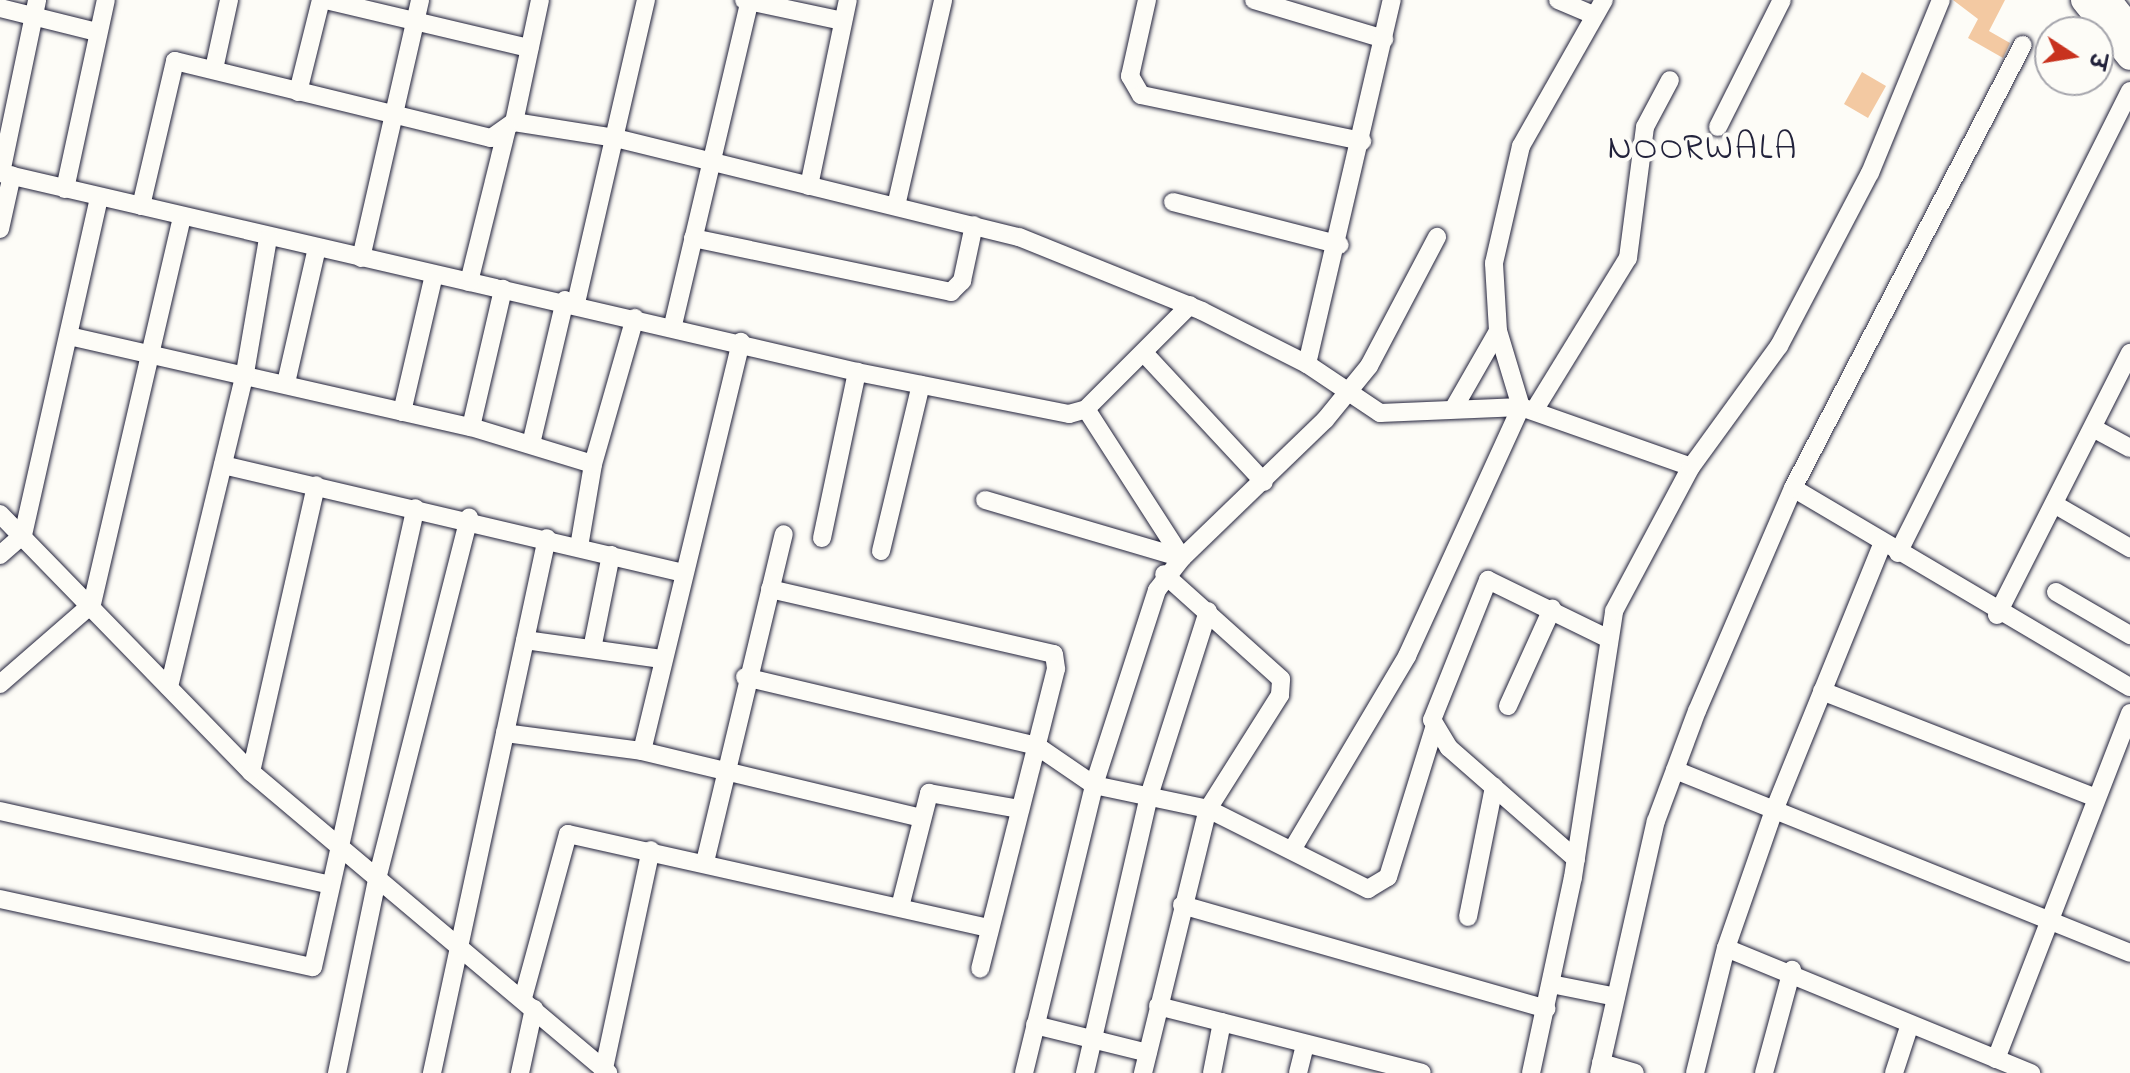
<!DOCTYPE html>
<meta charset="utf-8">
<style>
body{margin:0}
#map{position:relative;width:2130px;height:1073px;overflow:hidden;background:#fdfcf7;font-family:"Indie Flower","Playpen Sans Deva",sans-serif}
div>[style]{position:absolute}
.building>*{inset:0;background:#f3c9a2}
.roads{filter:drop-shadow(0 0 2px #22223b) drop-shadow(0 0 2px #22223b)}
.street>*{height:18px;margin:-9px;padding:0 9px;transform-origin:9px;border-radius:9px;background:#fdfcf7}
.secondary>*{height:26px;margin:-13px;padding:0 13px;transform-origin:13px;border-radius:13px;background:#fdfcf7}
span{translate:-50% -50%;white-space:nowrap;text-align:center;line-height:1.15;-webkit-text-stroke:8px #fdfcf7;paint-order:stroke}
.quarter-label{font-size:36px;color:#22223b;letter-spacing:2px}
.north{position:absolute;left:2034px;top:16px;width:80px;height:80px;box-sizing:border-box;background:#fdfcf7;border:2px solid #a5a5ac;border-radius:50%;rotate:102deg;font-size:22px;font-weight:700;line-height:32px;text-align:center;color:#22223b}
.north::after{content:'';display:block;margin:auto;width:28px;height:36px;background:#c8321e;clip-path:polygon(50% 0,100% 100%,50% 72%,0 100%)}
</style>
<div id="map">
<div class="building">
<i style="clip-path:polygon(1953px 0,2005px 0,1989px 31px,2010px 43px,2003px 58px,1968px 38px,1978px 19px)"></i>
<i style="clip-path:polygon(1862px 72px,1886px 86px,1868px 118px,1844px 104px)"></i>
</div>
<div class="roads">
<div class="street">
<i style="left:326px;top:0;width:209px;rotate:13.3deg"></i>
<i style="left:540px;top:0;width:125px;rotate:102deg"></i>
<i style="left:514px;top:122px;width:102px;rotate:9deg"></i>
<i style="left:615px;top:138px;width:416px;rotate:13.8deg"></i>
<i style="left:1019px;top:237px;width:197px;rotate:22deg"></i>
<i style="left:1202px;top:311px;width:118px;rotate:26.8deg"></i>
<i style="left:1307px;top:364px;width:88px;rotate:33.9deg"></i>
<i style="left:1380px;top:413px;width:141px;rotate:-2.4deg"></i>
<i style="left:1521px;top:407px;width:180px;rotate:19.4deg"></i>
<i style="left:744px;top:0;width:101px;rotate:12deg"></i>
<i style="left:1147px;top:0;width:78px;rotate:102.6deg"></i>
<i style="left:1130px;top:76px;width:22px;rotate:60deg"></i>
<i style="left:1141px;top:95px;width:226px;rotate:11.8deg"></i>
<i style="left:1254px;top:0;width:136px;rotate:16.7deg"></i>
<i style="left:1558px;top:0;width:39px;rotate:23deg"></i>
<i style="left:0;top:8px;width:100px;rotate:13.9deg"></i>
<i style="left:214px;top:69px;width:71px;rotate:-77.7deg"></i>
<i style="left:298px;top:92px;width:95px;rotate:-76deg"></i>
<i style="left:1718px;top:127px;width:142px;rotate:-63.3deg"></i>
<i style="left:0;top:173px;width:880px;rotate:13.07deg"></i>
<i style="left:857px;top:372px;width:216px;rotate:11.2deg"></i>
<i style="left:1069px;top:414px;width:18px;rotate:-16deg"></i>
<i style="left:1086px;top:409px;width:147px;rotate:-45deg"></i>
<i style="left:1px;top:173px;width:177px;rotate:-78.2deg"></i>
<i style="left:809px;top:186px;width:190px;rotate:-78.2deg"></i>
<i style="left:65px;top:189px;width:193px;rotate:-77.8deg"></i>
<i style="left:1173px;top:202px;width:172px;rotate:14.4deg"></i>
<i style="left:141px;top:206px;width:149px;rotate:-76.8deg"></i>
<i style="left:175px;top:61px;width:325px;rotate:13.7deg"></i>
<i style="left:491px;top:138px;width:28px;rotate:-35deg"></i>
<i style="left:896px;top:206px;width:211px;rotate:-77.1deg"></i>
<i style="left:0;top:229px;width:55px;rotate:-77.5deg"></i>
<i style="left:693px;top:238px;width:264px;rotate:11.8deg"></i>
<i style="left:951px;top:292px;width:16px;rotate:-45deg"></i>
<i style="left:962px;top:281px;width:57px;rotate:-77.9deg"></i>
<i style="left:361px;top:258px;width:265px;rotate:-77.1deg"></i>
<i style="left:469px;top:282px;width:158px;rotate:-76.1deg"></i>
<i style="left:576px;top:303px;width:311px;rotate:-77deg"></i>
<i style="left:673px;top:325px;width:334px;rotate:-76.7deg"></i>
<i style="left:69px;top:336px;width:412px;rotate:12.8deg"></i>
<i style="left:471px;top:427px;width:127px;rotate:16.9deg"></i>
<i style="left:1144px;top:353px;width:176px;rotate:47.1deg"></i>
<i style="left:1307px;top:364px;width:374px;rotate:-76.9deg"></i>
<i style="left:286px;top:383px;width:139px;rotate:-77.1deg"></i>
<i style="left:1455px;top:406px;width:86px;rotate:-60.2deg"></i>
<i style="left:1498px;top:331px;width:68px;rotate:-93.4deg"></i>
<i style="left:1494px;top:263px;width:120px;rotate:-77deg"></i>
<i style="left:1521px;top:146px;width:168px;rotate:-60.4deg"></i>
<i style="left:1535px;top:409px;width:177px;rotate:-58.4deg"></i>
<i style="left:1628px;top:258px;width:132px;rotate:-82.6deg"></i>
<i style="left:1645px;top:127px;width:53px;rotate:-62deg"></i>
<i style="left:402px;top:412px;width:141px;rotate:-76.9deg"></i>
<i style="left:471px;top:427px;width:142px;rotate:-76.9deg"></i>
<i style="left:2093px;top:428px;width:42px;rotate:28.4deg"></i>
<i style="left:531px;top:444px;width:148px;rotate:-76.7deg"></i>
<i style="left:223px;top:465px;width:473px;rotate:13.2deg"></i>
<i style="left:1793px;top:488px;width:391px;rotate:30.6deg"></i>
<i style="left:985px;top:500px;width:205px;rotate:16.4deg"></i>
<i style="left:1182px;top:558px;width:199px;rotate:-44deg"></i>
<i style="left:1325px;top:420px;width:70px;rotate:-50.8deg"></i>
<i style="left:1369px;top:366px;width:146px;rotate:-62.2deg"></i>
<i style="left:2054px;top:504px;width:88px;rotate:30.1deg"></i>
<i style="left:0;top:514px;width:360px;rotate:45.8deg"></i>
<i style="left:251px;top:772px;width:467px;rotate:40.1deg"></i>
<i style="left:822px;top:538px;width:170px;rotate:-78.1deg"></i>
<i style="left:579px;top:547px;width:84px;rotate:-80.4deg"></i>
<i style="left:593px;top:464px;width:152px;rotate:-74deg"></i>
<i style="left:881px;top:551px;width:171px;rotate:-76.5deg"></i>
<i style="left:1898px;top:553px;width:517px;rotate:-63.34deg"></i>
<i style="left:0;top:555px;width:30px;rotate:-41deg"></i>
<i style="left:23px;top:535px;width:346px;rotate:-77.3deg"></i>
<i style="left:770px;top:589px;width:291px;rotate:12.9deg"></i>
<i style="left:1054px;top:654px;width:15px;rotate:82deg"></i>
<i style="left:1056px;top:669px;width:309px;rotate:104.2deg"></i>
<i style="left:2056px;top:592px;width:86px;rotate:30.2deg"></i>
<i style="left:1997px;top:615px;width:294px;rotate:-63.1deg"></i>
<i style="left:525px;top:640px;width:138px;rotate:7.9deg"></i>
<i style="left:592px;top:649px;width:96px;rotate:-78.6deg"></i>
<i style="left:745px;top:677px;width:300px;rotate:13.3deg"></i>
<i style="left:1037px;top:746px;width:69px;rotate:34.4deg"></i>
<i style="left:1094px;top:785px;width:116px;rotate:11.9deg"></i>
<i style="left:1208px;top:809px;width:179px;rotate:26.6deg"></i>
<i style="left:1368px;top:889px;width:23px;rotate:-31deg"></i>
<i style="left:1388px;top:877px;width:156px;rotate:-72.8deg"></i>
<i style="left:0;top:684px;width:122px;rotate:-41deg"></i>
<i style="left:92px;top:604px;width:397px;rotate:-76.9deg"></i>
<i style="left:169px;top:687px;width:323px;rotate:-76.4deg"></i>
<i style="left:245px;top:373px;width:137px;rotate:-80.3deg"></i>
<i style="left:1822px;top:691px;width:292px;rotate:21.3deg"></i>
<i style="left:1508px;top:706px;width:107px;rotate:-65.6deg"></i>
<i style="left:505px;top:733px;width:138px;rotate:7.5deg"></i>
<i style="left:642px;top:751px;width:287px;rotate:13.5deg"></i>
<i style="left:642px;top:751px;width:421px;rotate:-76.4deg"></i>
<i style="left:1675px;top:770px;width:490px;rotate:21.9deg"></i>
<i style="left:251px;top:772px;width:294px;rotate:-77.2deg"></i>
<i style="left:0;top:811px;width:338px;rotate:12.6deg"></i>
<i style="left:1292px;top:850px;width:226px;rotate:-59.3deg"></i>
<i style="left:1407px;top:656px;width:274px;rotate:-65.4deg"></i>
<i style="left:1521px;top:407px;width:79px;rotate:-106.8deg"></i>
<i style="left:1576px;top:859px;width:169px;rotate:-138.8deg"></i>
<i style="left:1449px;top:748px;width:33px;rotate:-121deg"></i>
<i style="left:1432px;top:720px;width:151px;rotate:-68.2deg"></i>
<i style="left:1488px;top:580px;width:132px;rotate:26deg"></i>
<i style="left:705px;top:862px;width:337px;rotate:-76.5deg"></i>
<i style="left:0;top:899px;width:320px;rotate:12.3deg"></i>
<i style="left:313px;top:967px;width:470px;rotate:-77.4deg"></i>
<i style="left:1182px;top:905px;width:379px;rotate:15.9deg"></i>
<i style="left:900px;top:907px;width:118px;rotate:-75.7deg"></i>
<i style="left:929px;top:793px;width:91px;rotate:10.1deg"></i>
<i style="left:1468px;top:917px;width:133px;rotate:-78.7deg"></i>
<i style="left:1726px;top:948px;width:330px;rotate:22.3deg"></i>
<i style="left:1551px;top:984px;width:66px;rotate:11.3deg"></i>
<i style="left:523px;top:998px;width:170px;rotate:-74.7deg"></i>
<i style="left:568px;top:834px;width:432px;rotate:12.6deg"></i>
<i style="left:1158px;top:1006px;width:272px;rotate:14.2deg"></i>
<i style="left:1035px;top:1025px;width:116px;rotate:13.9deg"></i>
<i style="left:1996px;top:1059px;width:371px;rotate:-68.8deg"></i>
<i style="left:1601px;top:1063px;width:35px;rotate:16deg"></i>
<i style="left:337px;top:1073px;width:198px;rotate:-78.3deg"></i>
<i style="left:377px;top:879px;width:373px;rotate:-75.7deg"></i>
<i style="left:432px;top:1073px;width:547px;rotate:-77.87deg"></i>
<i style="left:520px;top:1073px;width:66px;rotate:-77.8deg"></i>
<i style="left:603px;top:1073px;width:228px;rotate:-77.9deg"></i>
<i style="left:1024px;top:1073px;width:296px;rotate:-76.3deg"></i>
<i style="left:1094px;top:785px;width:205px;rotate:-72.1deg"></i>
<i style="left:1157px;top:590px;width:41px;rotate:-52deg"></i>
<i style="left:1182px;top:558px;width:177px;rotate:-122.8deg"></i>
<i style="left:1085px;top:1073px;width:284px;rotate:-77deg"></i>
<i style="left:1149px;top:796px;width:194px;rotate:-72.3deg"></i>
<i style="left:1143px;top:1073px;width:272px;rotate:-76.2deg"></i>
<i style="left:1208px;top:809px;width:135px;rotate:-57.7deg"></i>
<i style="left:1280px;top:695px;width:16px;rotate:-86deg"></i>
<i style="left:1281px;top:679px;width:157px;rotate:-138.1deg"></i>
<i style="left:1212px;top:1073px;width:52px;rotate:-78.9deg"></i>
<i style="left:1298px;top:1073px;width:30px;rotate:-76deg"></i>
<i style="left:1531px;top:1073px;width:200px;rotate:-77.9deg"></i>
<i style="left:1573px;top:877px;width:269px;rotate:-81.2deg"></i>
<i style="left:1614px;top:611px;width:163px;rotate:-61.9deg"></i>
<i style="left:1691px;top:467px;width:150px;rotate:-54deg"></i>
<i style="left:1779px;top:346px;width:195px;rotate:-62.3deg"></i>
<i style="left:1870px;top:173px;width:187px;rotate:-67.7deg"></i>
<i style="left:1599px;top:1073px;width:258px;rotate:-77.3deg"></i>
<i style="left:1656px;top:821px;width:117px;rotate:-69.6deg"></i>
<i style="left:1697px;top:711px;width:243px;rotate:-66.7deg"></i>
<i style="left:1793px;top:488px;width:499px;rotate:-62.6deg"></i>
<i style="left:1695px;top:1073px;width:129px;rotate:-76.1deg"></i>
<i style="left:1726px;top:948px;width:143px;rotate:-70.8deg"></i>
<i style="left:1773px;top:813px;width:290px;rotate:-67.9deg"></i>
<i style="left:1764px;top:1073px;width:107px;rotate:-74.8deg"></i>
<i style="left:1894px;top:1073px;width:48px;rotate:-71.9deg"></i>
</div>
<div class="secondary">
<i style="left:2084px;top:0;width:73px;rotate:51.1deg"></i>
<i style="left:2108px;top:0;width:36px;rotate:52deg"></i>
</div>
</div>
<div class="quarter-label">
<span style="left:1703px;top:150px">NOORWALA</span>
</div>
<div class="north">उ</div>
</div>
